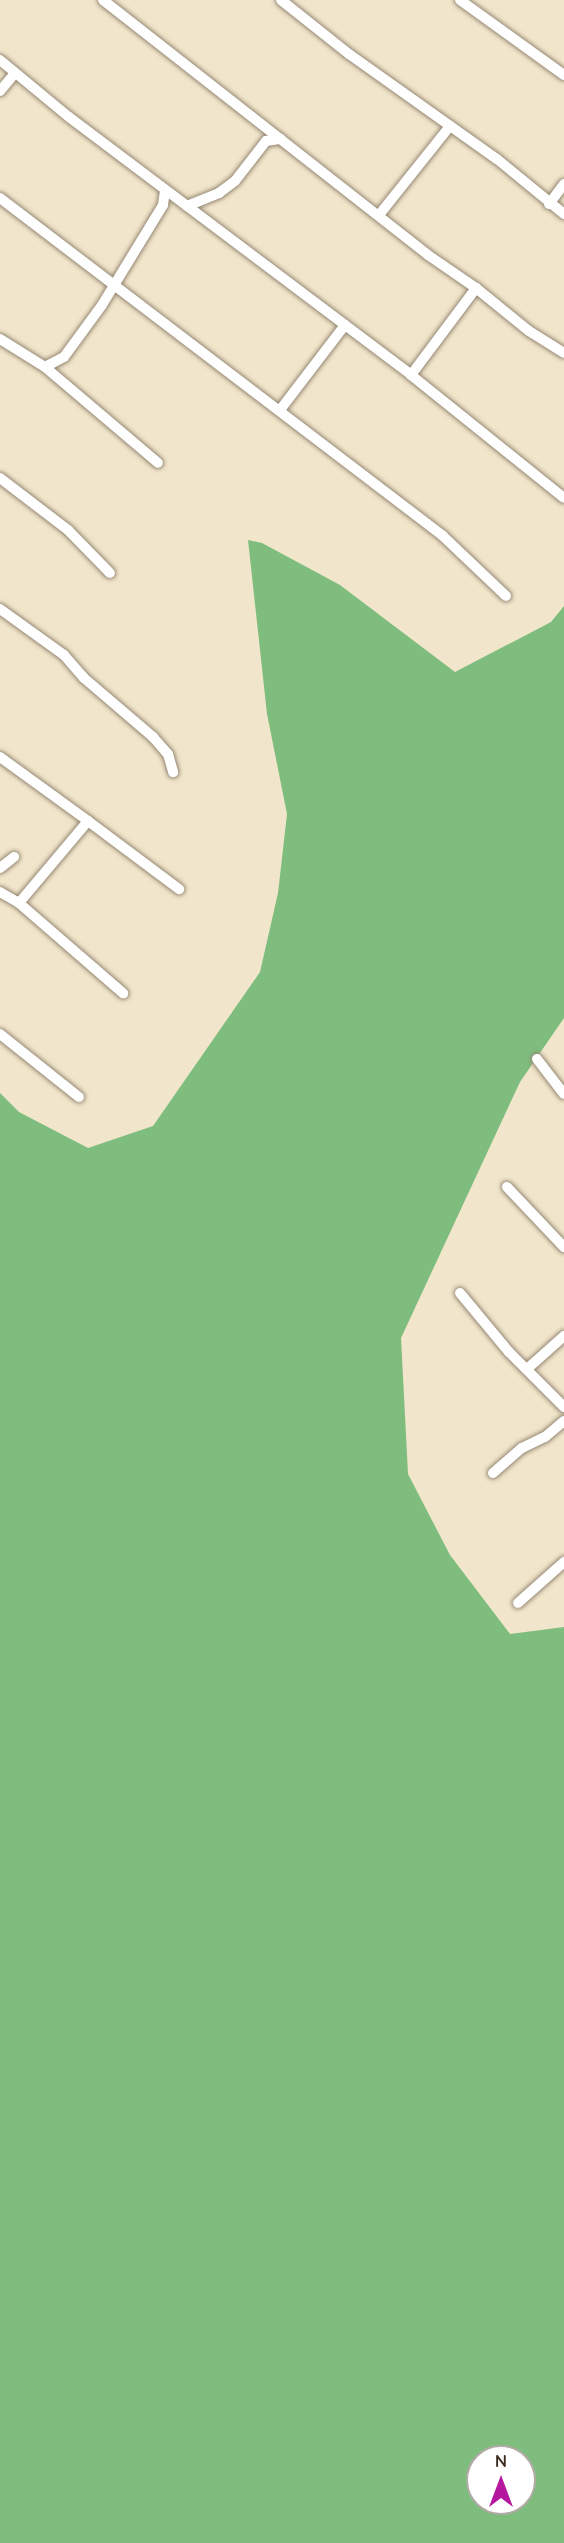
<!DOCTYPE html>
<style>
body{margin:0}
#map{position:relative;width:564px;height:2543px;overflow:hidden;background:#f1e6cb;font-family:"Comic Neue",sans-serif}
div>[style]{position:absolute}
.forest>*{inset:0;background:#7ebd7e}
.roads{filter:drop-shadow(0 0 2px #968874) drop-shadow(0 0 2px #968874)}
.minor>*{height:10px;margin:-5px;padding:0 5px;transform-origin:5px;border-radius:5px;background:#fff}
span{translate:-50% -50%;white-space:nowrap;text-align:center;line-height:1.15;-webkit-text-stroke:5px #fff;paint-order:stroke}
.north{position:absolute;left:466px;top:2445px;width:70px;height:70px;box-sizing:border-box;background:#fff;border:2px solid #b1aaa5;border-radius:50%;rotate:0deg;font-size:19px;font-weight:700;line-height:28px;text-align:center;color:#3b2a1e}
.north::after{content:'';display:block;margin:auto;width:24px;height:32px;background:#b5179e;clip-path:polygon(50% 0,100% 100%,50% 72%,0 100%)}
</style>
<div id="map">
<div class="forest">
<i style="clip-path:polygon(evenodd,248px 540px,262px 543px,340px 585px,455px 672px,551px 622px,564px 606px,564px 1018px,520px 1082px,401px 1338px,408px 1474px,450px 1555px,510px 1634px,564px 1627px,564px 2543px,0 2543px,0 1093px,19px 1112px,88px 1148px,153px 1126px,260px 972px,278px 893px,287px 814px,267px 714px,248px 540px,480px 2459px,522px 2459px,522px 2501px,480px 2501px,480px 2459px)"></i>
</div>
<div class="roads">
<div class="minor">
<i style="left:103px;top:0;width:413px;rotate:38.1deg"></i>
<i style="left:428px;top:255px;width:58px;rotate:34.5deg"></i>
<i style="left:476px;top:288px;width:68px;rotate:39.1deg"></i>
<i style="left:529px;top:331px;width:41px;rotate:32.2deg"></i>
<i style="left:281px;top:0;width:87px;rotate:38.5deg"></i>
<i style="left:349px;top:54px;width:181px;rotate:35.4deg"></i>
<i style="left:497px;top:159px;width:87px;rotate:39.4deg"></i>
<i style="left:460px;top:0;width:128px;rotate:35.8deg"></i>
<i style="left:0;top:60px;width:89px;rotate:39.6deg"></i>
<i style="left:69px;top:117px;width:428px;rotate:37deg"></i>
<i style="left:411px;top:375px;width:196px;rotate:38.8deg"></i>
<i style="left:0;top:91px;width:23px;rotate:-50deg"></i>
<i style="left:0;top:198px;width:557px;rotate:37.34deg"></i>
<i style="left:443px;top:536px;width:87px;rotate:43.6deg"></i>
<i style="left:549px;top:204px;width:25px;rotate:-53deg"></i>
<i style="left:187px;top:206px;width:35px;rotate:-22deg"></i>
<i style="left:219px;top:193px;width:20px;rotate:-37deg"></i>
<i style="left:235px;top:181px;width:51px;rotate:-52.2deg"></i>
<i style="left:266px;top:141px;width:15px;rotate:-8deg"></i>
<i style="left:379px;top:215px;width:114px;rotate:-51.4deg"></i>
<i style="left:0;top:339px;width:53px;rotate:31.9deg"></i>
<i style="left:45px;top:367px;width:148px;rotate:40.3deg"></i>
<i style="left:45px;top:367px;width:21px;rotate:-28deg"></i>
<i style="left:64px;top:357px;width:64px;rotate:-53.8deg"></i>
<i style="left:102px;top:305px;width:117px;rotate:-58.6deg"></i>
<i style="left:163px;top:205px;width:15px;rotate:-82deg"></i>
<i style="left:411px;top:375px;width:109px;rotate:-53.2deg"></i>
<i style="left:280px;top:410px;width:107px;rotate:-52.6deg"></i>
<i style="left:0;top:478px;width:86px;rotate:37.4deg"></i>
<i style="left:68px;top:530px;width:60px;rotate:45.7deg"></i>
<i style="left:0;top:609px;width:79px;rotate:35.7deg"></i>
<i style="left:64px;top:655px;width:30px;rotate:49deg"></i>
<i style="left:84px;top:678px;width:91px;rotate:40.5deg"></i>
<i style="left:153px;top:737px;width:23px;rotate:49deg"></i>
<i style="left:168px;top:754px;width:19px;rotate:74deg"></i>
<i style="left:0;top:757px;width:109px;rotate:36deg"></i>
<i style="left:88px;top:821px;width:107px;rotate:130.1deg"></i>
<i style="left:88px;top:821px;width:114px;rotate:36.8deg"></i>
<i style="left:0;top:868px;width:18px;rotate:-38deg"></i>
<i style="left:0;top:892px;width:22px;rotate:30deg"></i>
<i style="left:19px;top:903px;width:138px;rotate:40.9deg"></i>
<i style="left:0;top:1034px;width:101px;rotate:38.6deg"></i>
<i style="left:537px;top:1059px;width:44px;rotate:52.4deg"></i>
<i style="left:507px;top:1187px;width:83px;rotate:46.5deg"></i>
<i style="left:460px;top:1293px;width:77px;rotate:50.3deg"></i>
<i style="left:509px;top:1352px;width:78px;rotate:45deg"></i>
<i style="left:527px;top:1369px;width:50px;rotate:-41.7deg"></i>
<i style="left:493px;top:1473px;width:38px;rotate:-41deg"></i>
<i style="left:522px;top:1448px;width:25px;rotate:-26deg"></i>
<i style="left:545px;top:1437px;width:25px;rotate:-40deg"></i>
<i style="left:518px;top:1603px;width:62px;rotate:-41.7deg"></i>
</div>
</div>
<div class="north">N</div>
</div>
